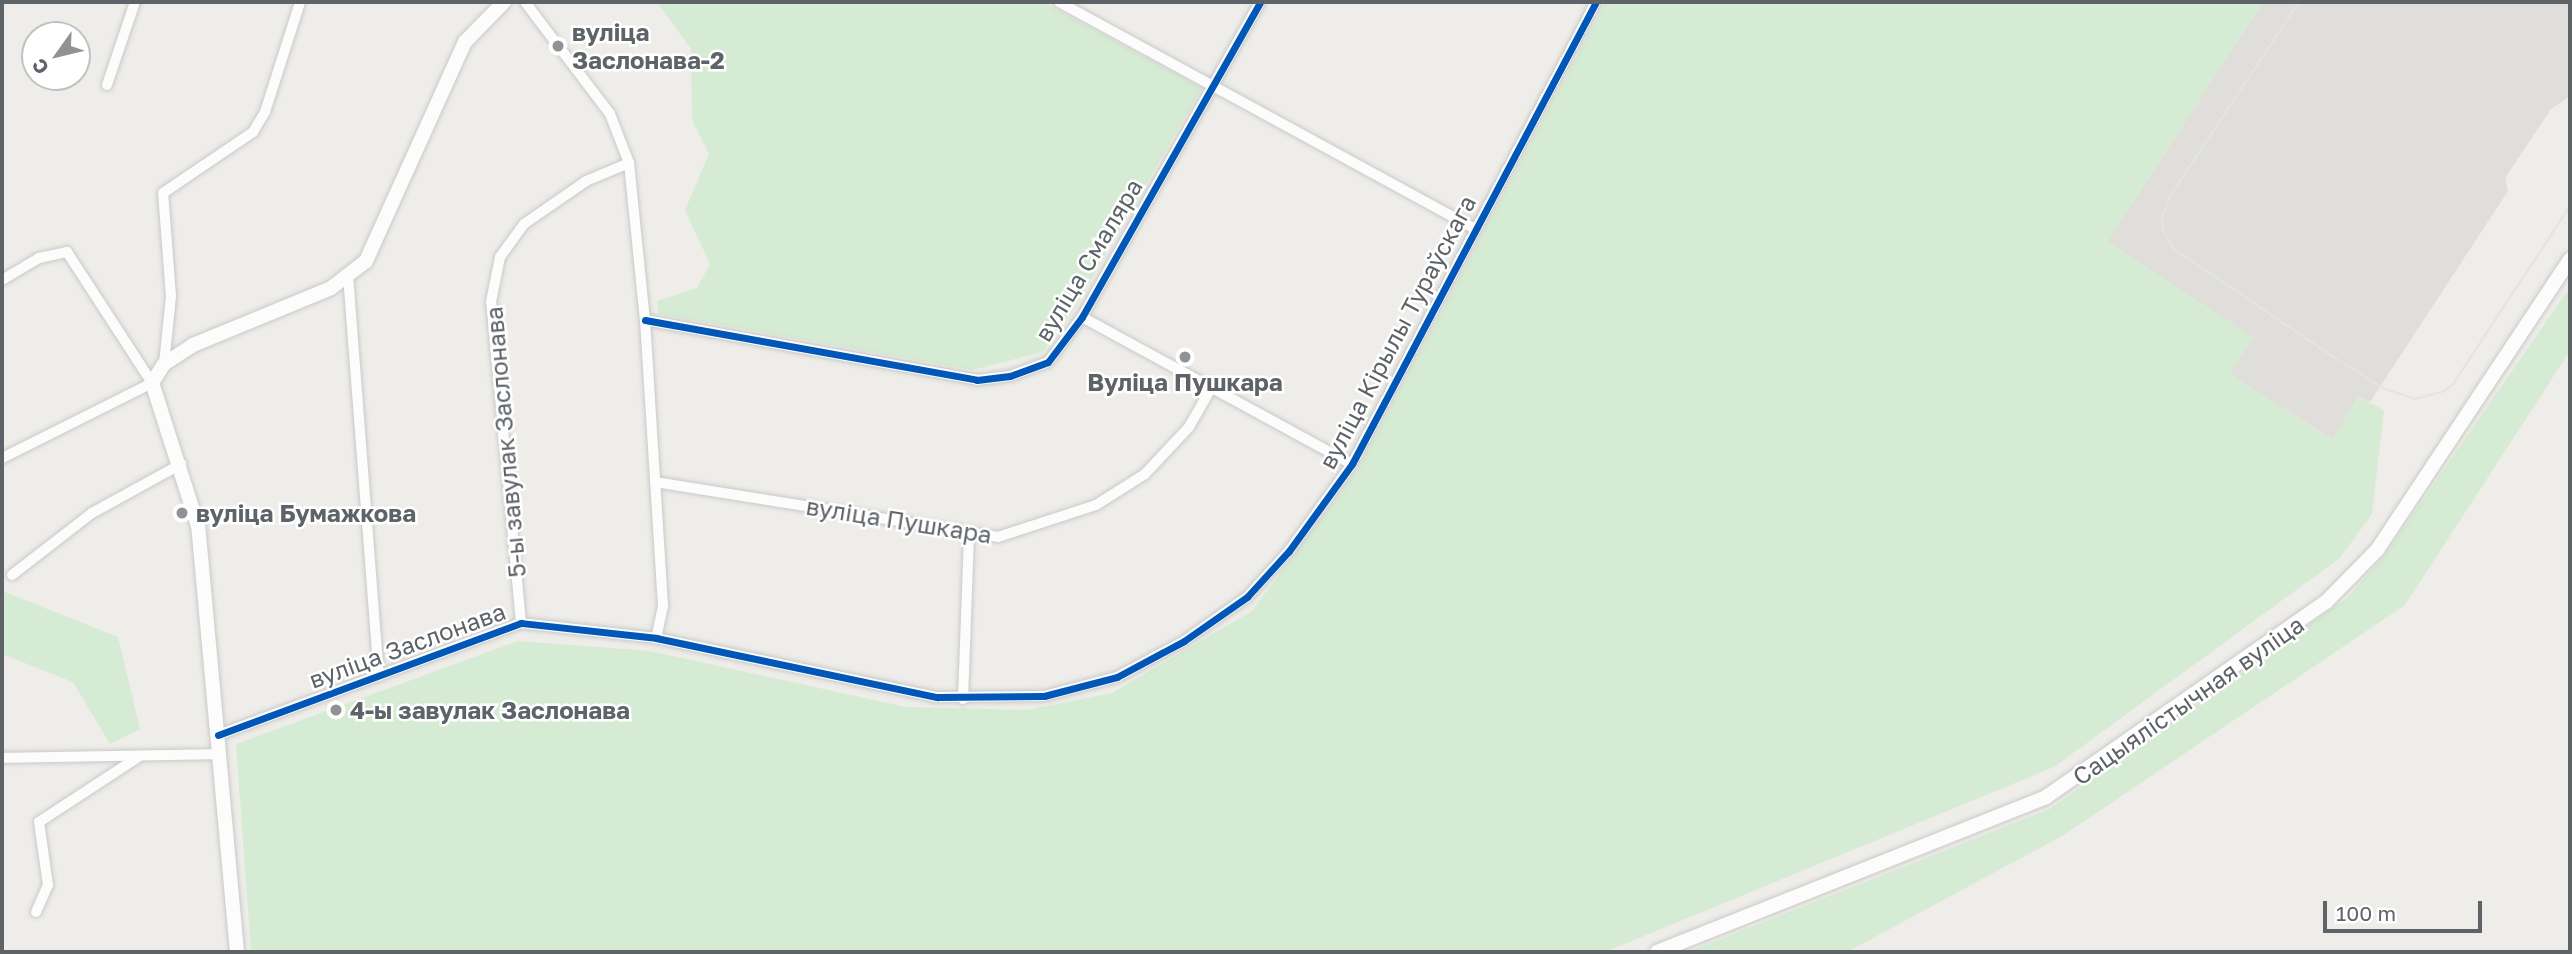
<!DOCTYPE html>
<meta charset="utf-8">
<style>
body{margin:0}
#map{position:relative;width:2572px;height:954px;overflow:hidden;background:#eeede9;font-family:"Golos Text",sans-serif}
div>[style]{position:absolute}
.industrial>*{inset:0;background:#dfdeda}
.green>*{inset:0;background:#d6ebd3}
.roads{filter:drop-shadow(0 0 2px #c9cac9) drop-shadow(0 0 2px #c9cac9)}
.street>*{height:10px;margin:-5px;padding:0 5px;transform-origin:5px;border-radius:5px;background:#fcfcfc}
.secondary>*{height:14px;margin:-7px;padding:0 7px;transform-origin:7px;border-radius:7px;background:#fcfcfc}
.tram>*{height:2px;margin:-1px;padding:0 1px;transform-origin:1px;border-radius:1px;background:#e3e4e3}
.cycleway>*{height:7px;margin:-3.5px;padding:0 3.5px;transform-origin:3.5px;border-radius:3.5px;background:#0057b8}
.dots>*{width:19px;height:19px;translate:-50% -50%;box-sizing:border-box;border:4px solid #fff;border-radius:50%}
span{translate:-50% -50%;white-space:nowrap;text-align:center;line-height:1.15;-webkit-text-stroke:5px #fff;paint-order:stroke}
.poi-label{font-size:24px;color:#5e6368;font-weight:700}
.left{translate:0 -50%;text-align:left}
.street-label{font-size:24px;color:#5e6368}
.frame{position:absolute;inset:0;border:4px solid #5e6368;pointer-events:none}
.north{position:absolute;left:21px;top:21px;width:70px;height:70px;box-sizing:border-box;background:#fff;border:2px solid #bfc1c3;border-radius:50%;rotate:236deg;font-size:19px;font-weight:700;line-height:28px;text-align:center;color:#5e6368}
.north::after{content:'';display:block;margin:auto;width:24px;height:32px;background:#909395;clip-path:polygon(50% 0,100% 100%,50% 72%,0 100%)}
.scale{position:absolute;left:2323px;top:901px;width:159px;height:32px;box-sizing:border-box;border:4px solid #5e6368;border-top:0;padding-left:9px;font-size:21px;line-height:24px;white-space:nowrap;color:#5e6368;-webkit-text-stroke:5px #fff;paint-order:stroke}
</style>
<div id="map">
<div class="industrial">
<i style="clip-path:polygon(2263px 2px,2570px 2px,2570px 96px,2551px 109px,2505px 178px,2508px 191px,2370px 402px,2358px 397px,2333px 440px,2230px 374px,2253px 337px,2107px 242px)"></i>
</div>
<div class="green">
<i style="clip-path:polygon(657px 2px,1043px 2px,1202px 88px,1073px 310px,1042px 352px,972px 370px,659px 314px,657px 301px,697px 288px,710px 264px,685px 210px,709px 154px,692px 120px,691px 49px)"></i>
<i style="clip-path:polygon(1605px 2px,2263px 2px,2107px 242px,2253px 337px,2231px 374px,2332px 440px,2358px 397px,2384px 410px,2372px 514px,2340px 558px,2054px 767px,1605px 952px,251px 952px,236px 744px,518px 641px,650px 651px,906px 707px,1027px 710px,1112px 693px,1252px 611px,1358px 469px)"></i>
<i style="clip-path:polygon(2570px 287px,2570px 351px,2405px 605px,2062px 836px,1847px 952px,1688px 952px,2050px 809px,2347px 598px,2385px 555px)"></i>
<i style="clip-path:polygon(2px 591px,118px 637px,140px 729px,110px 744px,73px 682px,2px 654px)"></i>
</div>
<div class="roads">
<div class="street">
<i style="left:525px;top:2px;width:141px;rotate:52.8deg"></i>
<i style="left:610px;top:114px;width:53px;rotate:68.8deg"></i>
<i style="left:629px;top:163px;width:158px;rotate:84.2deg"></i>
<i style="left:645px;top:320px;width:287px;rotate:86.4deg"></i>
<i style="left:663px;top:606px;width:33px;rotate:102deg"></i>
<i style="left:1059px;top:2px;width:473px;rotate:28.6deg"></i>
<i style="left:107px;top:85px;width:88px;rotate:-71.4deg"></i>
<i style="left:348px;top:275px;width:402px;rotate:85.6deg"></i>
<i style="left:2px;top:280px;width:43px;rotate:-30.7deg"></i>
<i style="left:39px;top:258px;width:29px;rotate:-12deg"></i>
<i style="left:67px;top:252px;width:156px;rotate:57deg"></i>
<i style="left:152px;top:383px;width:168px;rotate:153.4deg"></i>
<i style="left:1082px;top:317px;width:307px;rotate:28.6deg"></i>
<i style="left:645px;top:320px;width:337px;rotate:10.2deg"></i>
<i style="left:977px;top:380px;width:33px;rotate:-7deg"></i>
<i style="left:1010px;top:376px;width:40px;rotate:-20.2deg"></i>
<i style="left:1048px;top:362px;width:56px;rotate:-52.9deg"></i>
<i style="left:1082px;top:317px;width:362px;rotate:-60.5deg"></i>
<i style="left:164px;top:364px;width:68px;rotate:-84.1deg"></i>
<i style="left:171px;top:296px;width:103px;rotate:-94.4deg"></i>
<i style="left:163px;top:193px;width:109px;rotate:-34.1deg"></i>
<i style="left:253px;top:132px;width:23px;rotate:-59deg"></i>
<i style="left:265px;top:112px;width:115px;rotate:-72.3deg"></i>
<i style="left:655px;top:482px;width:347px;rotate:9.1deg"></i>
<i style="left:998px;top:537px;width:103px;rotate:-18.1deg"></i>
<i style="left:1096px;top:505px;width:58px;rotate:-32.3deg"></i>
<i style="left:1145px;top:474px;width:64px;rotate:-46.9deg"></i>
<i style="left:1189px;top:427px;width:48px;rotate:-60.3deg"></i>
<i style="left:12px;top:575px;width:101px;rotate:-37.8deg"></i>
<i style="left:92px;top:513px;width:102px;rotate:-28.8deg"></i>
<i style="left:521px;top:623px;width:322px;rotate:-95.3deg"></i>
<i style="left:491px;top:302px;width:46px;rotate:-78.7deg"></i>
<i style="left:500px;top:257px;width:41px;rotate:-54deg"></i>
<i style="left:524px;top:224px;width:75px;rotate:-34.7deg"></i>
<i style="left:586px;top:181px;width:47px;rotate:-22.7deg"></i>
<i style="left:963px;top:699px;width:164px;rotate:-87.9deg"></i>
<i style="left:218px;top:735px;width:323px;rotate:-20.3deg"></i>
<i style="left:521px;top:623px;width:136px;rotate:6.3deg"></i>
<i style="left:656px;top:638px;width:287px;rotate:11.9deg"></i>
<i style="left:937px;top:697px;width:107px;rotate:-0.5deg"></i>
<i style="left:1044px;top:696px;width:75px;rotate:-14.6deg"></i>
<i style="left:1117px;top:677px;width:76px;rotate:-28.2deg"></i>
<i style="left:1184px;top:641px;width:77px;rotate:-34.9deg"></i>
<i style="left:1247px;top:597px;width:62px;rotate:-47.6deg"></i>
<i style="left:1289px;top:551px;width:107px;rotate:-54.1deg"></i>
<i style="left:1352px;top:464px;width:522px;rotate:-62.16deg"></i>
<i style="left:2px;top:758px;width:219px;rotate:-1deg"></i>
<i style="left:36px;top:912px;width:30px;rotate:-66deg"></i>
<i style="left:48px;top:885px;width:64px;rotate:-98.1deg"></i>
<i style="left:39px;top:822px;width:121px;rotate:-33.2deg"></i>
</div>
<div class="secondary">
<i style="left:237px;top:952px;width:428px;rotate:-95.2deg"></i>
<i style="left:198px;top:526px;width:150px;rotate:-107.8deg"></i>
<i style="left:152px;top:383px;width:22px;rotate:-58deg"></i>
<i style="left:164px;top:364px;width:35px;rotate:-33deg"></i>
<i style="left:193px;top:345px;width:149px;rotate:-22.4deg"></i>
<i style="left:331px;top:288px;width:44px;rotate:-37.6deg"></i>
<i style="left:366px;top:261px;width:240px;rotate:-65.7deg"></i>
<i style="left:465px;top:42px;width:56px;rotate:-45.7deg"></i>
<i style="left:1657px;top:952px;width:419px;rotate:-21.7deg"></i>
<i style="left:2046px;top:797px;width:341px;rotate:-34.9deg"></i>
<i style="left:2326px;top:602px;width:73px;rotate:-45.6deg"></i>
<i style="left:2377px;top:550px;width:349px;rotate:-56.4deg"></i>
</div>
</div>
<div class="tram">
<i style="left:2299px;top:2px;width:233px;rotate:123.6deg"></i>
<i style="left:2170px;top:196px;width:22px;rotate:112deg"></i>
<i style="left:2162px;top:216px;width:14px;rotate:86deg"></i>
<i style="left:2163px;top:230px;width:22px;rotate:60deg"></i>
<i style="left:2174px;top:249px;width:191px;rotate:34.1deg"></i>
<i style="left:2332px;top:356px;width:62px;rotate:31.9deg"></i>
<i style="left:2385px;top:389px;width:32px;rotate:18deg"></i>
<i style="left:2415px;top:399px;width:30px;rotate:-15deg"></i>
<i style="left:2444px;top:391px;width:11px;rotate:-38deg"></i>
<i style="left:2453px;top:384px;width:213px;rotate:-56.7deg"></i>
</div>
<div class="cycleway">
<i style="left:645px;top:320px;width:337px;rotate:10.2deg"></i>
<i style="left:977px;top:380px;width:33px;rotate:-7deg"></i>
<i style="left:1010px;top:376px;width:40px;rotate:-20.2deg"></i>
<i style="left:1048px;top:362px;width:56px;rotate:-52.9deg"></i>
<i style="left:1082px;top:317px;width:362px;rotate:-60.5deg"></i>
<i style="left:218px;top:735px;width:323px;rotate:-20.3deg"></i>
<i style="left:521px;top:623px;width:136px;rotate:6.3deg"></i>
<i style="left:656px;top:638px;width:287px;rotate:11.9deg"></i>
<i style="left:937px;top:697px;width:107px;rotate:-0.5deg"></i>
<i style="left:1044px;top:696px;width:75px;rotate:-14.6deg"></i>
<i style="left:1117px;top:677px;width:76px;rotate:-28.2deg"></i>
<i style="left:1184px;top:641px;width:77px;rotate:-34.9deg"></i>
<i style="left:1247px;top:597px;width:62px;rotate:-47.6deg"></i>
<i style="left:1289px;top:551px;width:107px;rotate:-54.1deg"></i>
<i style="left:1352px;top:464px;width:522px;rotate:-62.16deg"></i>
</div>
<div class="dots">
<i style="left:558px;top:46px;background:#909395"></i>
<i style="left:1185px;top:357px;background:#909395"></i>
<i style="left:182px;top:513px;background:#909395"></i>
<i style="left:336px;top:710px;background:#909395"></i>
</div>
<div class="poi-label">
<span class="left" style="left:572px;top:46px">вуліца<br>Заслонава-2</span>
<span style="left:1185px;top:382px">Вуліца Пушкара</span>
<span class="left" style="left:196px;top:513px">вуліца Бумажкова</span>
<span class="left" style="left:350px;top:710px">4-ы завулак Заслонава</span>
</div>
<div class="street-label">
<span style="left:1088px;top:260px;rotate:-59deg">вуліца Смаляра</span>
<span style="left:1397px;top:332px;rotate:-62deg">вуліца Кірылы Тураўскага</span>
<span style="left:505px;top:442px;rotate:-95deg">5-ы завулак Заслонава</span>
<span style="left:899px;top:520px;rotate:9deg">вуліца Пушкара</span>
<span style="left:407px;top:645px;rotate:-20deg">вуліца Заслонава</span>
<span style="left:2188px;top:700px;rotate:-35deg">Сацыялістычная вуліца</span>
</div>
<div class="frame"></div>
<div class="north">С</div>
<div class="scale">100 m</div>
</div>
